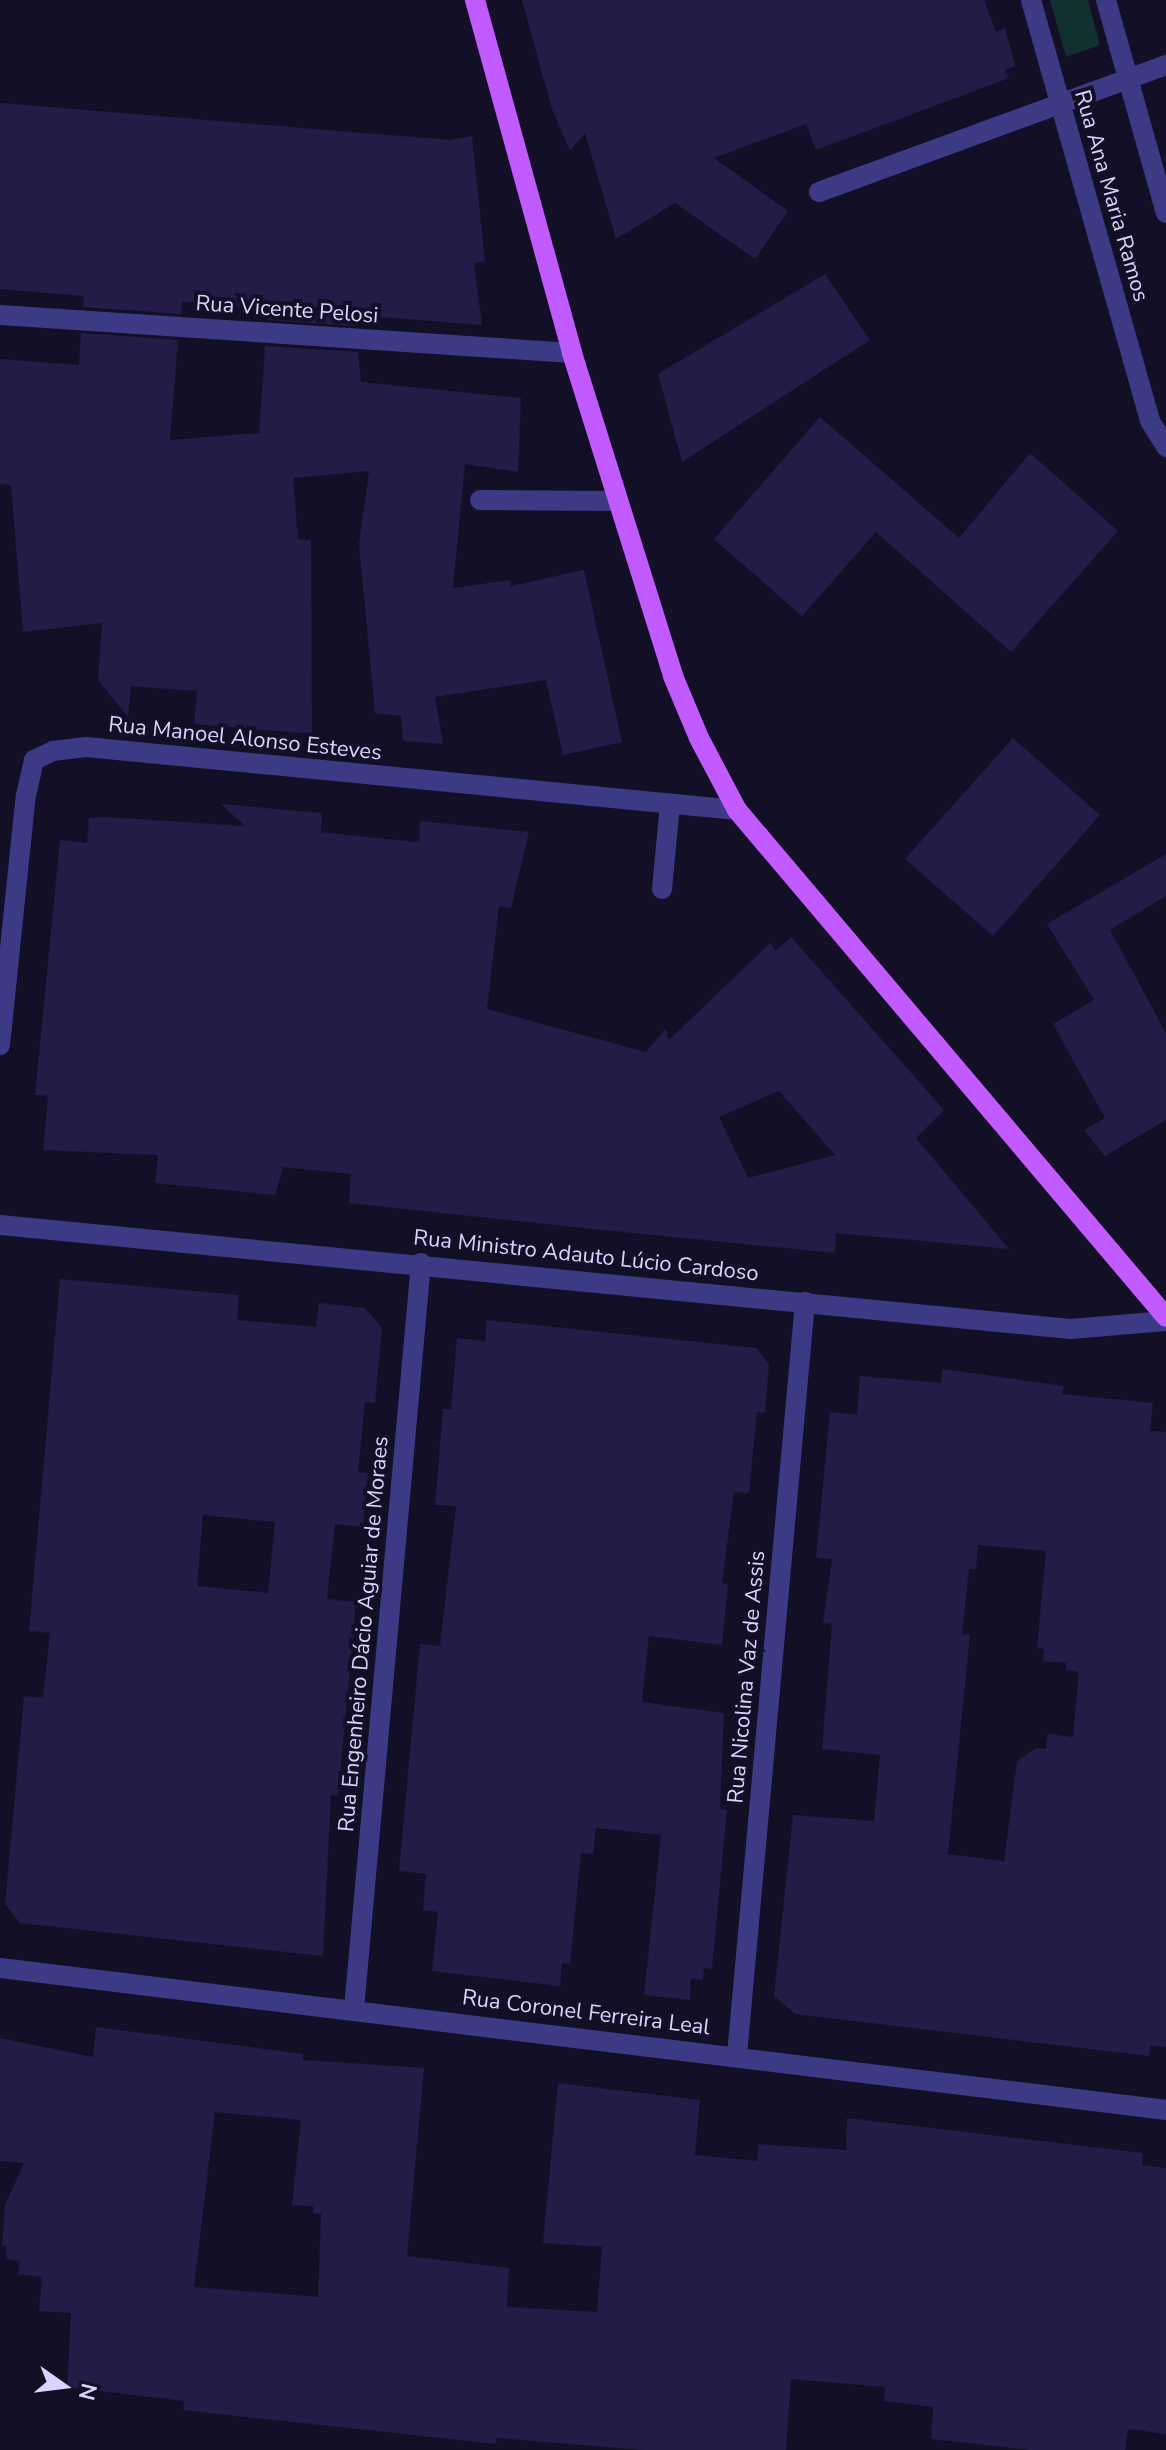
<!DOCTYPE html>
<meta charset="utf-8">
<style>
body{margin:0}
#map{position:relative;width:1166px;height:2450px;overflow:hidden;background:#130f26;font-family:"Nunito Sans",sans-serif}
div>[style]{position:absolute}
.green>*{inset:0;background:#12302f}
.building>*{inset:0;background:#241b47}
.minor>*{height:20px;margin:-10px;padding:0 10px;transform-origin:10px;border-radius:10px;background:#3d3a85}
.major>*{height:20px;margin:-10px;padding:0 10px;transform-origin:10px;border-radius:10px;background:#c25bff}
span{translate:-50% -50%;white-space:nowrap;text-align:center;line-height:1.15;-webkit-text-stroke:8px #130f26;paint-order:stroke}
.street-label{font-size:22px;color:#d9d4ff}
.north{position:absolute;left:24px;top:2346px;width:80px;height:80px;-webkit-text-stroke:6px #130f26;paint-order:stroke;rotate:104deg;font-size:22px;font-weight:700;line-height:32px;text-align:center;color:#d9d4ff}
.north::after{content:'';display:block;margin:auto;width:28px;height:36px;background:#d9d4ff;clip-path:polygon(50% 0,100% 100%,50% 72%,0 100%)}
</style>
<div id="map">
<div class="green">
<i style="clip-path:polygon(1050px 0,1088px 0,1100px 45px,1066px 57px)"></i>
</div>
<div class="building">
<i style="clip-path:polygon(522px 0,984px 0,996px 32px,1005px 28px,1015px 66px,1005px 70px,1009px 78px,816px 150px,806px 124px,714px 158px,788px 211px,755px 259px,675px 203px,616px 239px,585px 133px,570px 151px,552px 109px)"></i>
<i style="clip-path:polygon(0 103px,450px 140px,472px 136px,485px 261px,474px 263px,482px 325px,355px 315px,356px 326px,266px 320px,267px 310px,182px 302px,181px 314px,83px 307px,84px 296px,0 289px)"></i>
<i style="clip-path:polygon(825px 274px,870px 340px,682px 462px,658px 374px)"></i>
<i style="clip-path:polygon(81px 333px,178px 340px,170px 440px,259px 433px,265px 346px,358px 352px,361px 382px,521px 398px,518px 472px,465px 464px,453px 588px,510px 580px,511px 586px,584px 570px,622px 742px,563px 755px,546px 680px,435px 697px,443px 744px,403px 741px,401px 716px,375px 713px,359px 544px,369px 471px,293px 478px,298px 539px,311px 540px,312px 734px,194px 724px,197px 691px,131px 686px,128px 717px,98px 680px,102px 623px,23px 632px,11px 485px,0 484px,0 359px,79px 365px)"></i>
<i style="clip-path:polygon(820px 417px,959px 538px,1030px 453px,1118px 531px,1011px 652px,876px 532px,802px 616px,714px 539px)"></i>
<i style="clip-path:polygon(1013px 738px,1100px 815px,993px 936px,905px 859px)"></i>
<i style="clip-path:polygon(evenodd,221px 804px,322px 813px,321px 832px,385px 839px,419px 842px,420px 821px,529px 832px,511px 908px,499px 906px,487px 1009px,646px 1052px,666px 1028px,669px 1040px,770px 943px,776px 951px,791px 937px,944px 1110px,916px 1138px,1009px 1249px,836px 1233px,835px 1253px,593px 1229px,349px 1203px,351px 1174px,283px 1167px,275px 1195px,155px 1183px,158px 1155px,43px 1150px,48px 1096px,35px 1095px,60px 840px,87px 843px,89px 818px,103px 817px,245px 826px,221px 804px,779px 1091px,835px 1155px,748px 1178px,719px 1117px,779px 1091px)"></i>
<i style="clip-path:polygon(1166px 854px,1166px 896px,1110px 930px,1166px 1033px,1166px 1120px,1105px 1156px,1084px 1130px,1105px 1118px,1053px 1024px,1094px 1000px,1047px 924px)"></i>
<i style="clip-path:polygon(evenodd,60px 1279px,239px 1295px,237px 1320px,316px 1327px,319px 1303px,365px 1308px,382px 1328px,375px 1403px,365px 1402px,358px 1472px,368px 1473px,363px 1527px,335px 1524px,327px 1599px,356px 1602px,338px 1796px,331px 1795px,323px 1956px,20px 1923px,5px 1904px,24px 1696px,43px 1698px,50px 1633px,29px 1631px,60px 1279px,203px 1515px,275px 1522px,268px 1593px,197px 1586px,203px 1515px)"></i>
<i style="clip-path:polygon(487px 1320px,756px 1348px,769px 1364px,765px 1413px,757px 1412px,749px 1493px,734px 1492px,722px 1583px,728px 1584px,722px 1645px,649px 1636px,642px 1702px,724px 1713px,720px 1809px,727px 1810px,712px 1969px,704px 1968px,703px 1980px,691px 1979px,690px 2000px,644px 1995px,661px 1835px,596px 1828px,593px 1854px,581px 1853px,570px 1964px,562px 1963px,560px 1986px,432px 1971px,438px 1912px,423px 1910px,426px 1874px,399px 1871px,420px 1644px,440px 1646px,456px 1506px,435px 1505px,443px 1409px,451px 1409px,457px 1338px,485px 1341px)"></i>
<i style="clip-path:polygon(evenodd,942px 1369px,1064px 1386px,1062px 1394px,1153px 1403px,1150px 1431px,1166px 1432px,1166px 2047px,1150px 2046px,1149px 2056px,795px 2014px,774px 1996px,793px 1815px,874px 1821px,880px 1755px,822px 1749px,832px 1624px,823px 1623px,832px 1559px,816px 1558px,830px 1412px,857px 1415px,860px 1376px,941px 1383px,942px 1369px,978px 1545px,1046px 1551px,1037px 1648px,1044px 1649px,1043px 1661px,1066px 1663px,1066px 1670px,1079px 1672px,1073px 1737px,1048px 1734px,1046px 1749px,1036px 1748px,1017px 1761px,1004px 1861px,948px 1854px,970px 1635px,962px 1634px,969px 1569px,976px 1569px,978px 1545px)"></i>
<i style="clip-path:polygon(evenodd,96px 2027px,303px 2054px,303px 2060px,424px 2068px,407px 2256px,509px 2268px,507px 2307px,597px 2312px,602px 2247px,543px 2243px,558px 2083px,700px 2100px,695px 2155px,757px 2161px,759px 2144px,846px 2150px,847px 2118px,1143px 2153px,1142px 2165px,1166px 2168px,1166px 2434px,1128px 2429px,1125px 2450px,1032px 2450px,931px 2439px,933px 2407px,884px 2401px,885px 2387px,791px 2379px,786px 2450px,644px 2450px,497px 2438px,496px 2444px,183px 2410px,184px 2401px,67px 2387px,71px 2313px,39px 2311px,42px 2277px,18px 2274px,20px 2261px,6px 2259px,7px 2246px,2px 2245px,5px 2205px,24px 2163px,0 2161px,0 2038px,93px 2057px,96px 2027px,215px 2112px,301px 2120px,292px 2205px,313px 2206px,313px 2213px,321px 2214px,318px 2297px,194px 2287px,215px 2112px)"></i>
</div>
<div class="minor">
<i style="left:1031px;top:0;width:437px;rotate:74.2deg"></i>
<i style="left:1150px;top:421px;width:31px;rotate:58deg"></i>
<i style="left:1106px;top:0;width:221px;rotate:74.3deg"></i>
<i style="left:819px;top:192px;width:370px;rotate:-20.1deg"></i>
<i style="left:0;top:315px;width:573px;rotate:3.8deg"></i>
<i style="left:480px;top:500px;width:137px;rotate:0.4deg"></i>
<i style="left:662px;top:889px;width:85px;rotate:-84.6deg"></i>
<i style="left:0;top:1045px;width:251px;rotate:-84.1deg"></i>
<i style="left:26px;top:795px;width:36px;rotate:-77deg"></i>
<i style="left:34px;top:760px;width:21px;rotate:-25deg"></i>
<i style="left:53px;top:751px;width:33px;rotate:-7deg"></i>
<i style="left:86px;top:747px;width:654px;rotate:5.53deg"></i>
<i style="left:0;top:1225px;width:1076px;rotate:5.55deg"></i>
<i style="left:1071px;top:1329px;width:95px;rotate:-4.8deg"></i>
<i style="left:0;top:1968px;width:1175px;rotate:6.94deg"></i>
<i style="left:354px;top:2009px;width:749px;rotate:-84.87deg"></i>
<i style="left:737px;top:2055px;width:756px;rotate:-84.84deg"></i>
</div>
<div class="major">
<i style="left:475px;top:0;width:366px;rotate:74.6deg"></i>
<i style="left:572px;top:353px;width:338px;rotate:72.6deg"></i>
<i style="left:673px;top:676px;width:67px;rotate:67.2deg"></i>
<i style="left:699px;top:738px;width:81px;rotate:62.2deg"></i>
<i style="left:737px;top:810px;width:664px;rotate:49.76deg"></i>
</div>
<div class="street-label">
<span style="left:1111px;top:196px;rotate:74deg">Rua Ana Maria Ramos</span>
<span style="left:287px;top:310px;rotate:4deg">Rua Vicente Pelosi</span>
<span style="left:245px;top:739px;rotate:6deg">Rua Manoel Alonso Esteves</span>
<span style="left:586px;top:1256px;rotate:6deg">Rua Ministro Adauto Lúcio Cardoso</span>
<span style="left:364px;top:1634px;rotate:-85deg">Rua Engenheiro Dácio Aguiar de Moraes</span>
<span style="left:747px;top:1677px;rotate:-85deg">Rua Nicolina Vaz de Assis</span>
<span style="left:586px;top:2013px;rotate:7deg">Rua Coronel Ferreira Leal</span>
</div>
<div class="north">N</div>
</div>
